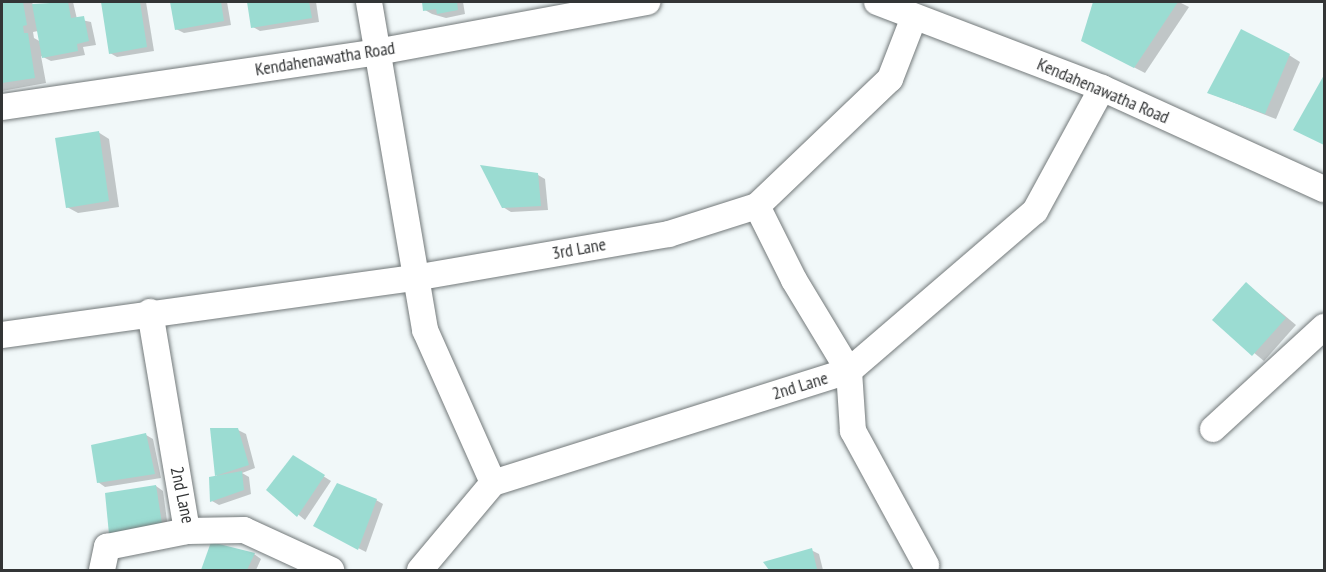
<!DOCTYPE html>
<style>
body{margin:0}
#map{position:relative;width:1326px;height:572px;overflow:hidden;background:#f1f8f9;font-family:"PT Sans Narrow",sans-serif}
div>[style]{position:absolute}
.shadow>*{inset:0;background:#0003}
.building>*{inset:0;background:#9bdcd2}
.roads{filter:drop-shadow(0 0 2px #73797a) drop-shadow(0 0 2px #73797a)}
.street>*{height:26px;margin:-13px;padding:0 13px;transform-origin:13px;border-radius:13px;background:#fff}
span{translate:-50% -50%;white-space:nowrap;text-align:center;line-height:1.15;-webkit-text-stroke:4.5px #fff;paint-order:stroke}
.street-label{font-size:18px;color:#333536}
.frame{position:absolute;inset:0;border:3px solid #333536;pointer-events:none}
</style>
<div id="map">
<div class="shadow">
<i style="clip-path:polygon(evenodd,2px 2px,32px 2px,33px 5px,73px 2px,77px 19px,91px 22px,96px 45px,83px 47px,85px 55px,51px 61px,41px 56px,46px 83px,2px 91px,2px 2px,38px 31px,41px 42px,34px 38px,33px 32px,38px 31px)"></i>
<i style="clip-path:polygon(102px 2px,146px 2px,154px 51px,117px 57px,110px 53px)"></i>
<i style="clip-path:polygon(171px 2px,227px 2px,231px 25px,184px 33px,176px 29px)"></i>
<i style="clip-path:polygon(249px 2px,316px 2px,319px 22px,260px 31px,253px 27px)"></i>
<i style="clip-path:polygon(423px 2px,463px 2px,465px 14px,446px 18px,432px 14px,425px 10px)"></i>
<i style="clip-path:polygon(1095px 2px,1179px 2px,1189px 7px,1145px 73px,1083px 41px)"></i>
<i style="clip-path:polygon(1289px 55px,1300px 62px,1276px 119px,1209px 93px)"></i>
<i style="clip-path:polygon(1324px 78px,1324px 144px,1295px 129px)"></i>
<i style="clip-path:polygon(98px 132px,109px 139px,119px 207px,78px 213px,67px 207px)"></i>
<i style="clip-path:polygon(538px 175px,545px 179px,548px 210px,511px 212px,503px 207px)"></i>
<i style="clip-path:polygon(1247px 284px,1296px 325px,1264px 361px,1214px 320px)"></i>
<i style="clip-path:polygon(211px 430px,238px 430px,246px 434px,255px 468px,242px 473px,249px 477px,251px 494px,219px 505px,212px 501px,217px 478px)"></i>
<i style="clip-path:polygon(146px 435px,153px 439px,161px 478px,105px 487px,98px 482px)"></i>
<i style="clip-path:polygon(293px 457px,331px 481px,305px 520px,268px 490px)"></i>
<i style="clip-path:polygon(156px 486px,163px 491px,168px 528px,106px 494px)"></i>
<i style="clip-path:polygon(376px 500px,383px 504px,366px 552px,322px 530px)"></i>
<i style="clip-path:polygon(212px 544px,254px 554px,261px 559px,256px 570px,202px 570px)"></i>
<i style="clip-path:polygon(811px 550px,819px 554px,823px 570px,771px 570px,765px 563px)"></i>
</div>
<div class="building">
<i style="clip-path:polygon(2px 2px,23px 2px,27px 25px,23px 26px,24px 33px,28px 33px,35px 78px,2px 83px)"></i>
<i style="clip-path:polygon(68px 2px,71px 18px,84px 16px,89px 41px,77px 44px,78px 51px,42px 58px,32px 4px)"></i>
<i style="clip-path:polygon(101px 2px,140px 2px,147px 47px,109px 54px)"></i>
<i style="clip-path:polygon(170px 2px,221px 2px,224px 21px,175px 30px)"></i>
<i style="clip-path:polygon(247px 2px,309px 2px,312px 18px,251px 28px)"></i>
<i style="clip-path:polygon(422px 2px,457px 2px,458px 10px,437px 14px,436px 9px,423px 11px)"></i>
<i style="clip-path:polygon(1093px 2px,1178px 2px,1134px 68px,1081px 41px)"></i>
<i style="clip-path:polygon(1241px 29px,1290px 54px,1265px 114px,1207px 93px)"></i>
<i style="clip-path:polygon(1324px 75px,1324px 145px,1293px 130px)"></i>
<i style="clip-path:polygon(99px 131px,109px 201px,66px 208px,55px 138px)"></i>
<i style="clip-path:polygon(480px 165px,538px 173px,541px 206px,502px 208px)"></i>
<i style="clip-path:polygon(1246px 282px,1286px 318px,1252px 356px,1212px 320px)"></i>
<i style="clip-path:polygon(210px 428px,238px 428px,249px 465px,215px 476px)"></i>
<i style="clip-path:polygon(146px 433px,155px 474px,97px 483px,91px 445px)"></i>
<i style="clip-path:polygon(293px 455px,325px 475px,297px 517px,266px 490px)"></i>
<i style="clip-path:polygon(242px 471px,244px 490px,210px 502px,209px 477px)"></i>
<i style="clip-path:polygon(337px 483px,377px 499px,358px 550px,313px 526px)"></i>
<i style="clip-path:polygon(156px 485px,162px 524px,109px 534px,105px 493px)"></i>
<i style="clip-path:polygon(211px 542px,255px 553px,247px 570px,201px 570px)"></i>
<i style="clip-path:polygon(812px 548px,817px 569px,769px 570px,763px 562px)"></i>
</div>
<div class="roads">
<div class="street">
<i style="left:369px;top:2px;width:333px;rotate:80.3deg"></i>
<i style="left:425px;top:330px;width:167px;rotate:66deg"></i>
<i style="left:877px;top:2px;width:241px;rotate:20.9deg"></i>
<i style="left:1102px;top:88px;width:244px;rotate:24.5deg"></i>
<i style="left:2px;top:107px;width:379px;rotate:-8.3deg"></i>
<i style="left:377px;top:52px;width:275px;rotate:-10.5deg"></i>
<i style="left:757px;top:206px;width:83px;rotate:63.4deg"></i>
<i style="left:794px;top:280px;width:106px;rotate:58.9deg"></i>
<i style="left:849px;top:371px;width:60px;rotate:86.2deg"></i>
<i style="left:853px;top:431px;width:153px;rotate:61.4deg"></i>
<i style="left:150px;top:312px;width:222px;rotate:80.4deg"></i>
<i style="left:187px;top:531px;width:57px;rotate:-1deg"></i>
<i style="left:244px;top:530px;width:96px;rotate:24.7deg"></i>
<i style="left:2px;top:335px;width:416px;rotate:-7.9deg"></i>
<i style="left:414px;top:278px;width:259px;rotate:-9.8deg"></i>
<i style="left:669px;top:234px;width:92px;rotate:-17.7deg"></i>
<i style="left:757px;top:206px;width:184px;rotate:-43.7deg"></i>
<i style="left:890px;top:79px;width:66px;rotate:-68.8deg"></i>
<i style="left:1213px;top:429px;width:151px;rotate:-42.6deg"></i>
<i style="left:102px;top:570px;width:24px;rotate:-78deg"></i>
<i style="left:107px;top:547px;width:82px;rotate:-11.3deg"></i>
<i style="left:420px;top:570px;width:114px;rotate:-50deg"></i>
<i style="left:493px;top:483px;width:373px;rotate:-17.5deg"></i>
<i style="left:849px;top:371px;width:245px;rotate:-40.7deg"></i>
<i style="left:1035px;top:211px;width:140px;rotate:-61.4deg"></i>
</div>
</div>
<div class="street-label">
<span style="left:325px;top:59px;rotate:-9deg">Kendahenawatha Road</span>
<span style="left:1103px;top:91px;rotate:23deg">Kendahenawatha Road</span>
<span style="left:579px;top:249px;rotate:-10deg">3rd Lane</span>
<span style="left:800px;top:386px;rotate:-17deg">2nd Lane</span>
<span style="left:182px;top:495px;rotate:78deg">2nd Lane</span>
</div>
<div class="frame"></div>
</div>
